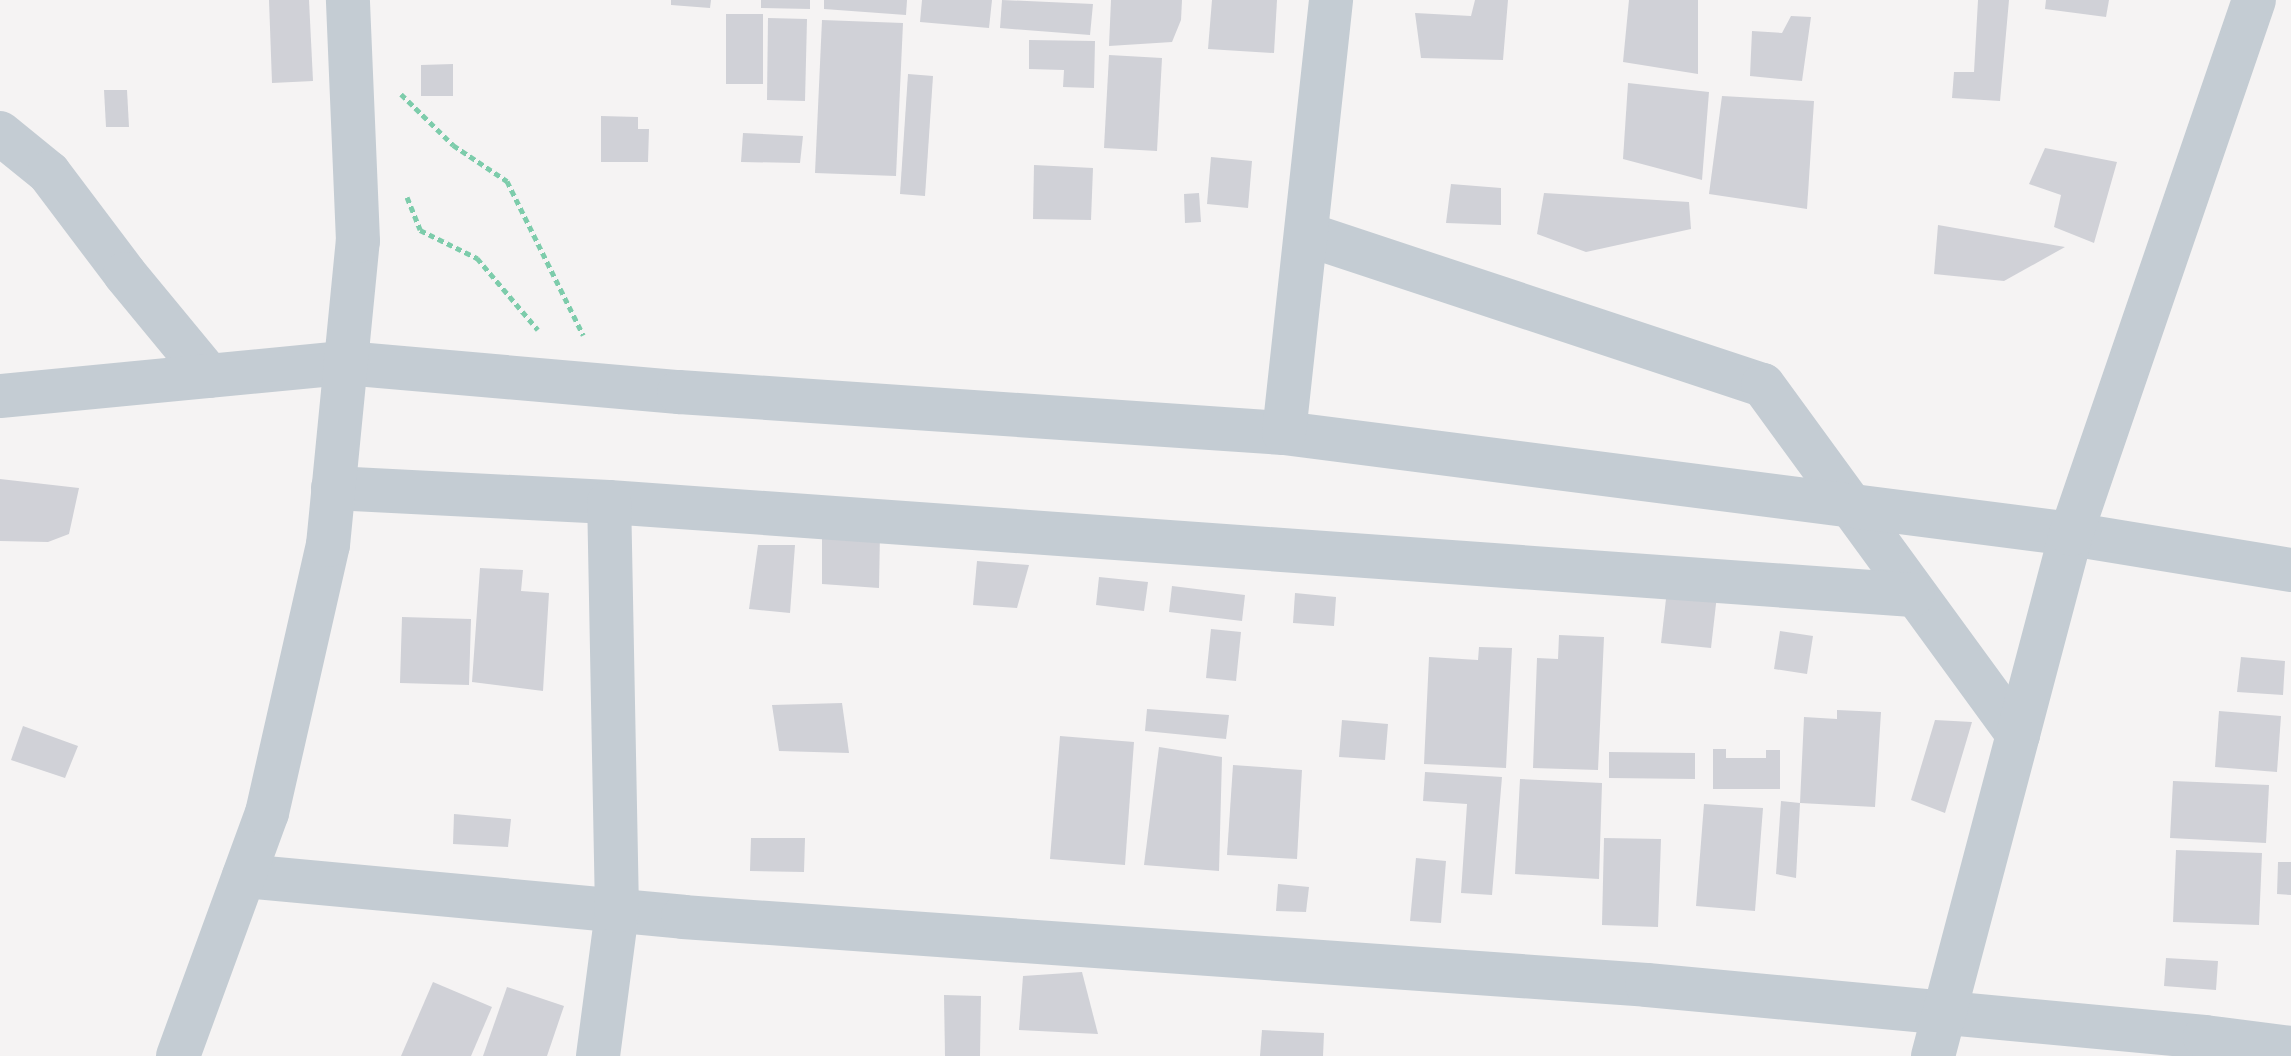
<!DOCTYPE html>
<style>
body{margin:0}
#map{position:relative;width:2291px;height:1056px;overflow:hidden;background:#f5f3f3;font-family:Overpass,sans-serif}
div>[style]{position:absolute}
.building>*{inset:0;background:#d0d1d7}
.path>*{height:5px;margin-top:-2.5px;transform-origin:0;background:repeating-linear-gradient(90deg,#7dccab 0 6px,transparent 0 10px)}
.minor>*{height:44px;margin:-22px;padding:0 22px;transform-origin:22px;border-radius:22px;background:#c4ccd3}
span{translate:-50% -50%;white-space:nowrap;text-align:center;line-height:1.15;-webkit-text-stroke:8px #fff;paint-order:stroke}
</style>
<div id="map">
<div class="building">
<i style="clip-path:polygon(269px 0,309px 0,313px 81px,272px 83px)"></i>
<i style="clip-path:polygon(671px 0,711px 0,710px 8px,671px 5px)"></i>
<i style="clip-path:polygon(761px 0,810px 0,810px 9px,761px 8px)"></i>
<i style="clip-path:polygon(824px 0,907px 0,906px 15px,824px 9px)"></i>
<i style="clip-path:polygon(922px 0,992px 0,989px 28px,920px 22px)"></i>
<i style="clip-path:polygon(1002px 0,1093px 4px,1090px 35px,1000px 28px)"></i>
<i style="clip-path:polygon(1111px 0,1182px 0,1181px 20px,1172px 42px,1109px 46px)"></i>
<i style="clip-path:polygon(1212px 0,1277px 0,1274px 53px,1208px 49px)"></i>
<i style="clip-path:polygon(1475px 0,1508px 0,1503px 60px,1421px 58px,1415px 13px,1471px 16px)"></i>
<i style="clip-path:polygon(1629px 0,1698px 0,1698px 74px,1623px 62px)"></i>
<i style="clip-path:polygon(1978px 0,2009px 0,2000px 101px,1952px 98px,1954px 72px,1974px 72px)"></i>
<i style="clip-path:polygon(2046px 0,2109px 0,2106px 17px,2045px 9px)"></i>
<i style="clip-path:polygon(726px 14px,763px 14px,763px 84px,726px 84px)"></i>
<i style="clip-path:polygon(1791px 16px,1811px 17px,1802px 81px,1750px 76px,1752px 31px,1782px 33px)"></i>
<i style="clip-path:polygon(768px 18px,807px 19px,805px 101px,767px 100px)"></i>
<i style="clip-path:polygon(822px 20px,903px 23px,896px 176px,815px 173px)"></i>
<i style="clip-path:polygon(1029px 40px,1095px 41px,1094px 88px,1063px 87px,1064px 70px,1029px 69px)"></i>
<i style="clip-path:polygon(1109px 55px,1162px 58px,1157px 151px,1104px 148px)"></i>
<i style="clip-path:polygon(453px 64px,453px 96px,421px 96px,421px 65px)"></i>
<i style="clip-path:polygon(908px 74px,933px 76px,925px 196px,900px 194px)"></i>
<i style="clip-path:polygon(1628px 83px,1709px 92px,1702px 180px,1623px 159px)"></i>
<i style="clip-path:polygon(104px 90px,127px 90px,129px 127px,106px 127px)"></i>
<i style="clip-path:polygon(1722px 96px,1814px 101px,1807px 209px,1709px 194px)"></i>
<i style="clip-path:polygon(601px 116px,638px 117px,638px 129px,649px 129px,648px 162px,601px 162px)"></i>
<i style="clip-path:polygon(743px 133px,803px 136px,800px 163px,741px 162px)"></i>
<i style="clip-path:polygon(2045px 148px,2117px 162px,2094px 243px,2054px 227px,2061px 195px,2029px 184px)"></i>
<i style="clip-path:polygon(1211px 157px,1252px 161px,1248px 208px,1207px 204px)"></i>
<i style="clip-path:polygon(1034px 165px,1093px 168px,1091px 220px,1033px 219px)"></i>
<i style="clip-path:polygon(1451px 184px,1501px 188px,1501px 225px,1446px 223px)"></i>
<i style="clip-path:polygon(1199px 193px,1201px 222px,1185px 223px,1184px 194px)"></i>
<i style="clip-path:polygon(1544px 193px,1689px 202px,1691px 229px,1586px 252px,1537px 234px)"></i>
<i style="clip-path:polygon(1938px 225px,2065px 247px,2004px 281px,1934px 274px)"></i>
<i style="clip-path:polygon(0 479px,79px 488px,69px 534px,48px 542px,0 541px)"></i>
<i style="clip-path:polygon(822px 527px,880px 532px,879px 588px,822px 584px)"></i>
<i style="clip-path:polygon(758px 545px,795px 545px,790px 613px,749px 609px)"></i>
<i style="clip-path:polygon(977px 561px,1029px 565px,1017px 608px,973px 605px)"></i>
<i style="clip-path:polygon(480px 568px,523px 570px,521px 591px,549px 593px,543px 691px,472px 682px)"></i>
<i style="clip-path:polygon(1099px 577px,1148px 582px,1144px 611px,1096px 605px)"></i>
<i style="clip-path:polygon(1172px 586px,1245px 595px,1242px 621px,1169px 612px)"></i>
<i style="clip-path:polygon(1667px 590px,1717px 595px,1711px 648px,1661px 643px)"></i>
<i style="clip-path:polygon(1295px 593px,1336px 597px,1334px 626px,1293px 623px)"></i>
<i style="clip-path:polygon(402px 617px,471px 619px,469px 685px,400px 683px)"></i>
<i style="clip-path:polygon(1211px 629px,1241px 632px,1236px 681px,1206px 678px)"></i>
<i style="clip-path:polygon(1780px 631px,1813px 636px,1807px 674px,1774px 669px)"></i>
<i style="clip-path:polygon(1559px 635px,1604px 637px,1598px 770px,1533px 768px,1537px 658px,1558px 659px)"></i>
<i style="clip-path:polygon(1479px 647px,1512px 648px,1506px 768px,1424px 764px,1429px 657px,1478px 660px)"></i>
<i style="clip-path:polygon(2241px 657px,2285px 661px,2283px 695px,2237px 692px)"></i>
<i style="clip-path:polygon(842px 703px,849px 753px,779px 751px,772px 705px)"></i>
<i style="clip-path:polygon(1147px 709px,1229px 715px,1226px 739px,1145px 731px)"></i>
<i style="clip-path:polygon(1837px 710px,1881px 712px,1875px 807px,1800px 803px,1804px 717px,1837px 719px)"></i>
<i style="clip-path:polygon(2219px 711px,2281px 716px,2277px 772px,2215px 767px)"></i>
<i style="clip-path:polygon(1342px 720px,1388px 724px,1385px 760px,1339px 757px)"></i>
<i style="clip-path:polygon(1935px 720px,1972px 722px,1945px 813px,1911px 800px)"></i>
<i style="clip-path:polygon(23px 726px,78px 746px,65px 778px,11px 760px)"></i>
<i style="clip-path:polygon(1060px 736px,1134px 742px,1125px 865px,1050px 859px)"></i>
<i style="clip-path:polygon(1159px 747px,1222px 757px,1219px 871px,1144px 865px)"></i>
<i style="clip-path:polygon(1713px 749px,1726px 749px,1726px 758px,1766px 758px,1766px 750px,1780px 750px,1780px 789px,1713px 789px)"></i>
<i style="clip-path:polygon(1609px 752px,1695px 753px,1695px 779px,1609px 778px)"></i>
<i style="clip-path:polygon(1233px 765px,1302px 770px,1297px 859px,1227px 855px)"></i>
<i style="clip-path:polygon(1425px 772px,1502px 777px,1492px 895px,1461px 893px,1467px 804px,1423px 801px)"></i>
<i style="clip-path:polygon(1520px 779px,1602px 783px,1599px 879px,1515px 874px)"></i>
<i style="clip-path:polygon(2173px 781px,2269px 785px,2266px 843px,2170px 838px)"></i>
<i style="clip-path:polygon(1781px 801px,1800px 803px,1796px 878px,1776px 874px)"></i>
<i style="clip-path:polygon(1704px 804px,1763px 808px,1755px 911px,1696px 906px)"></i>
<i style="clip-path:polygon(454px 814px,511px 819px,508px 847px,453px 844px)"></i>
<i style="clip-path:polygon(751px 838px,805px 838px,804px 872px,750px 871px)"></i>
<i style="clip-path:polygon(1604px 838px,1661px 839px,1658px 927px,1602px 925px)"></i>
<i style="clip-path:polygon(2176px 850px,2262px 853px,2259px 925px,2173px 922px)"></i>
<i style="clip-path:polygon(1416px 858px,1446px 861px,1441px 923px,1410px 921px)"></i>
<i style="clip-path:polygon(2278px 862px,2291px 862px,2291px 895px,2277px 894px)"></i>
<i style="clip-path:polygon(1278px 884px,1309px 887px,1306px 912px,1276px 911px)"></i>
<i style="clip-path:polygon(2166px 958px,2218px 961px,2216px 990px,2164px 986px)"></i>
<i style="clip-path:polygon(1082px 972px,1098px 1034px,1019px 1030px,1023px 976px)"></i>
<i style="clip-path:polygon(433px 982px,492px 1007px,471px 1056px,401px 1056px)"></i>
<i style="clip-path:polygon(507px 987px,564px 1006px,547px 1056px,483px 1056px)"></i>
<i style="clip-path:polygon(944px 995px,981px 996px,980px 1056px,945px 1056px)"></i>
<i style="clip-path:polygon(1262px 1030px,1324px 1033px,1323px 1056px,1260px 1056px)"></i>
</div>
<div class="path">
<i style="left:401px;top:94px;width:73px;rotate:44.4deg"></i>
<i style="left:453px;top:145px;width:65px;rotate:33.7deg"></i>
<i style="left:507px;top:181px;width:172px;rotate:63.7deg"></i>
<i style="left:407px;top:197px;width:35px;rotate:68deg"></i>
<i style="left:420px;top:230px;width:64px;rotate:26.2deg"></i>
<i style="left:477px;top:258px;width:94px;rotate:49.7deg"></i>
</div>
<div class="minor">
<i style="left:0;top:133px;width:63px;rotate:39.2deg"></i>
<i style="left:49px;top:173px;width:126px;rotate:53deg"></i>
<i style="left:125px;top:274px;width:132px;rotate:50.5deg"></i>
<i style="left:1306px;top:234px;width:481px;rotate:18.3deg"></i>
<i style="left:1763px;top:385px;width:433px;rotate:53.9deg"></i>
<i style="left:0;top:396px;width:347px;rotate:-5.5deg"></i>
<i style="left:345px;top:363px;width:335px;rotate:5deg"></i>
<i style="left:679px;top:392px;width:606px;rotate:3.88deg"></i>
<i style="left:1284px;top:433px;width:793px;rotate:7.31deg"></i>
<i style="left:2071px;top:534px;width:223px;rotate:9.3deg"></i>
<i style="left:1284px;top:433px;width:436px;rotate:-83.8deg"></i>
<i style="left:333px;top:488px;width:276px;rotate:2.9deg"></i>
<i style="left:609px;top:502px;width:1307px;rotate:4.08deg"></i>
<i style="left:244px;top:876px;width:441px;rotate:5.3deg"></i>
<i style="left:683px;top:917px;width:966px;rotate:4.03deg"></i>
<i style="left:1647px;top:985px;width:560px;rotate:5.32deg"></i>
<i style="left:2205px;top:1037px;width:87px;rotate:7.3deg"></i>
<i style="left:178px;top:1056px;width:259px;rotate:-69.9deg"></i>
<i style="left:267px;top:813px;width:275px;rotate:-77.2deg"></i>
<i style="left:328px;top:545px;width:305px;rotate:-84.4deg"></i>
<i style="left:358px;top:241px;width:241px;rotate:-92.4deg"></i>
<i style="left:598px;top:1056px;width:146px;rotate:-82.5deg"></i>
<i style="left:617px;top:911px;width:409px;rotate:-91.1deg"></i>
<i style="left:1933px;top:1056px;width:540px;rotate:-75.19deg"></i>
<i style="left:2071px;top:534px;width:564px;rotate:-71.08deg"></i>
</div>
</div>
